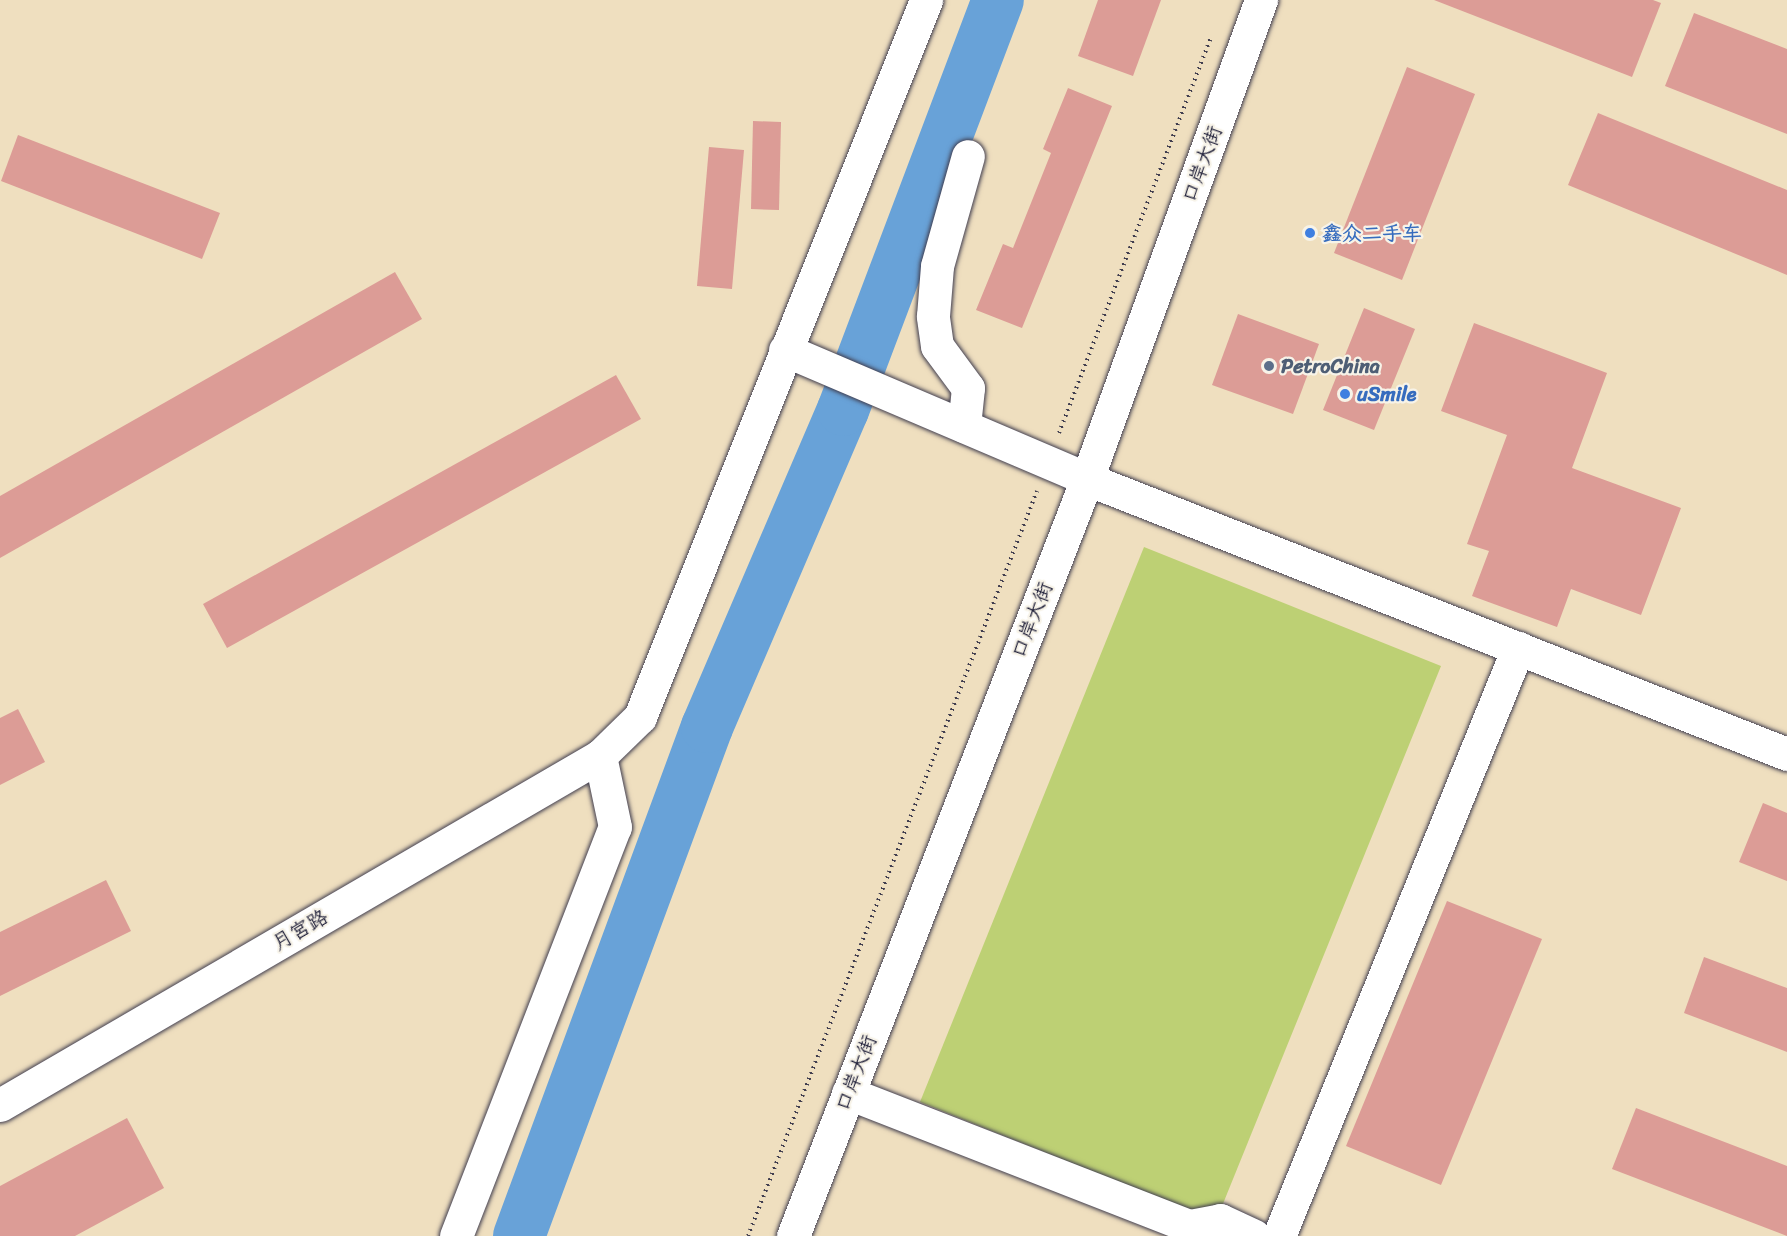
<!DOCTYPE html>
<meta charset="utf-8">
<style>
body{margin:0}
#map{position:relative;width:1787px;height:1236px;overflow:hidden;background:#efdfbf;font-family:Sriracha,"LXGW WenKai TC",sans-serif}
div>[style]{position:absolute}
.green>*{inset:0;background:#bdd074}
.river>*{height:52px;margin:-26px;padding:0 26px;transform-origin:26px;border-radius:26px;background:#68a2d8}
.building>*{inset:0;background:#dc9c96}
.path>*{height:4px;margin-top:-2px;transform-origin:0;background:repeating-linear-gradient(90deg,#413e4f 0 1.5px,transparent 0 6px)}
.roads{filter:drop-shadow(0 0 2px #413e4f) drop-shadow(0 0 2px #413e4f)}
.minor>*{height:33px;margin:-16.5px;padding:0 16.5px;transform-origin:16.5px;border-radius:16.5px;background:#fff}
.highway>*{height:33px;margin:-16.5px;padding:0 16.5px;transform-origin:16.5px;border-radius:16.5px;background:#fff}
.dots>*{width:16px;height:16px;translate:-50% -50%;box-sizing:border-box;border:3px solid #f7f3e8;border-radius:50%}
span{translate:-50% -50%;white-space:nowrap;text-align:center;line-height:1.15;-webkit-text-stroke:4.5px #f7f3e8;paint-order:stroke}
.street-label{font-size:20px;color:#22223b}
.shop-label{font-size:20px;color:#366cbe;font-weight:700}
.left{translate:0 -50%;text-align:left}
.service-label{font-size:20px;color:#4e5e75;font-weight:700}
</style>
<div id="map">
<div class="green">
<i style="clip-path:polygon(1144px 547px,1441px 666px,1216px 1221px,920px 1102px)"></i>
</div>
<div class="river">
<i style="left:519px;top:1236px;width:543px;rotate:-69.73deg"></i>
<i style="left:707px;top:727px;width:345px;rotate:-66.8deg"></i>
<i style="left:843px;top:410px;width:438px;rotate:-69.3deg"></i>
</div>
<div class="building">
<i style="clip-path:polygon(1098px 0,1161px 0,1133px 76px,1078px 56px)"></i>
<i style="clip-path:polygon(1434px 0,1653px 0,1661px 3px,1632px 77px)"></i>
<i style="clip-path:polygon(1694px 13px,1787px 49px,1787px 134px,1665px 86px)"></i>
<i style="clip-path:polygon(1407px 67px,1475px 94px,1402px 280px,1334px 253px)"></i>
<i style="clip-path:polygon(1068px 88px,1112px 106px,1022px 328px,976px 310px,1003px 244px,1013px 248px,1051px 153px,1043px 149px)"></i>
<i style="clip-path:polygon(1598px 113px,1787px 190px,1787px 275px,1568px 185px)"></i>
<i style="clip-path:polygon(753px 121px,781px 122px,779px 210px,751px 209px)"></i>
<i style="clip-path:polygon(18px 135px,220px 213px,202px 259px,1px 181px)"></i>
<i style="clip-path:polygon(709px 147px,744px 150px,732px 289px,697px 286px)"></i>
<i style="clip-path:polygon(395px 272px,422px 319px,0 558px,0 496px)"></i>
<i style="clip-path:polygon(1364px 308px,1415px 329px,1374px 430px,1323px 410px)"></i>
<i style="clip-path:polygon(1238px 314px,1319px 344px,1293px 414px,1212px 385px)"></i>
<i style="clip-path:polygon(1474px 323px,1607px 373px,1572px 468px,1681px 508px,1641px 615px,1571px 589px,1557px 627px,1472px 596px,1489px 551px,1467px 544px,1507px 435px,1441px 411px)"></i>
<i style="clip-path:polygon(616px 375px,641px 419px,227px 648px,203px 604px)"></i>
<i style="clip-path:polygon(18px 709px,45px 762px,0 785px,0 718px)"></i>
<i style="clip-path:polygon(1763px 803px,1787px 813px,1787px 881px,1739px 862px)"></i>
<i style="clip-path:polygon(106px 880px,131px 931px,0 996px,0 932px)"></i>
<i style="clip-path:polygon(1447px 901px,1542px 939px,1441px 1185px,1346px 1146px)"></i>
<i style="clip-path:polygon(1704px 957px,1787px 988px,1787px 1052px,1684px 1013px)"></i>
<i style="clip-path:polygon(1636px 1108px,1787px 1166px,1787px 1236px,1612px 1169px)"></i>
<i style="clip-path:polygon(127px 1118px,164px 1188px,75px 1236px,0 1236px,0 1186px)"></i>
</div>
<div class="path">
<i style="left:1059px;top:433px;width:424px;rotate:-69deg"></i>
<i style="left:748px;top:1236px;width:799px;rotate:-68.8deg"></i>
</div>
<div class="roads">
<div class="minor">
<i style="left:785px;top:350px;width:328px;rotate:23.1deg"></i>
<i style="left:1087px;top:479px;width:752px;rotate:21.45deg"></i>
<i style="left:964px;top:426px;width:38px;rotate:-84deg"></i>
<i style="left:968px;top:388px;width:52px;rotate:-126.4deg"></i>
<i style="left:937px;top:346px;width:30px;rotate:-98deg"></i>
<i style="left:933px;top:316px;width:50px;rotate:-85.4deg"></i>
<i style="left:937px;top:266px;width:114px;rotate:-74.3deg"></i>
<i style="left:848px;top:1093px;width:367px;rotate:21.3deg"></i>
<i style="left:1190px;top:1226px;width:31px;rotate:-11deg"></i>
<i style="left:1220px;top:1220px;width:38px;rotate:25deg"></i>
<i style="left:0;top:1105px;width:694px;rotate:-30.19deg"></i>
<i style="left:456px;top:1236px;width:439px;rotate:-68.8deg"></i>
<i style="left:615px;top:827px;width:73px;rotate:-101.9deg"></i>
<i style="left:600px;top:756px;width:56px;rotate:-44.3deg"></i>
<i style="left:640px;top:717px;width:772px;rotate:-68.25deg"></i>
<i style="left:1279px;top:1236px;width:635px;rotate:-67.88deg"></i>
</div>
<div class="highway">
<i style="left:793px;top:1236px;width:812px;rotate:-68.78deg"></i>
<i style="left:1087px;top:479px;width:510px;rotate:-70.04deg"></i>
</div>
</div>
<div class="dots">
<i style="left:1310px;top:233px;background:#3f7fe0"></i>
<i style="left:1269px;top:366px;background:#5c6f8a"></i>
<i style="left:1345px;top:394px;background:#3f7fe0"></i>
</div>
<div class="street-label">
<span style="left:1202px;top:164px;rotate:-70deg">口岸大街</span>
<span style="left:1032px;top:620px;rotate:-69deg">口岸大街</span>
<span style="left:300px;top:930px;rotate:-30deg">月宫路</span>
<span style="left:856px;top:1073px;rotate:-69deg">口岸大街</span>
</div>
<div class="shop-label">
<span class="left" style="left:1322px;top:233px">鑫众二手车</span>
<span class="left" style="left:1357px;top:394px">uSmile</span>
</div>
<div class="service-label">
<span class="left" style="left:1281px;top:366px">PetroChina</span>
</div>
</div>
